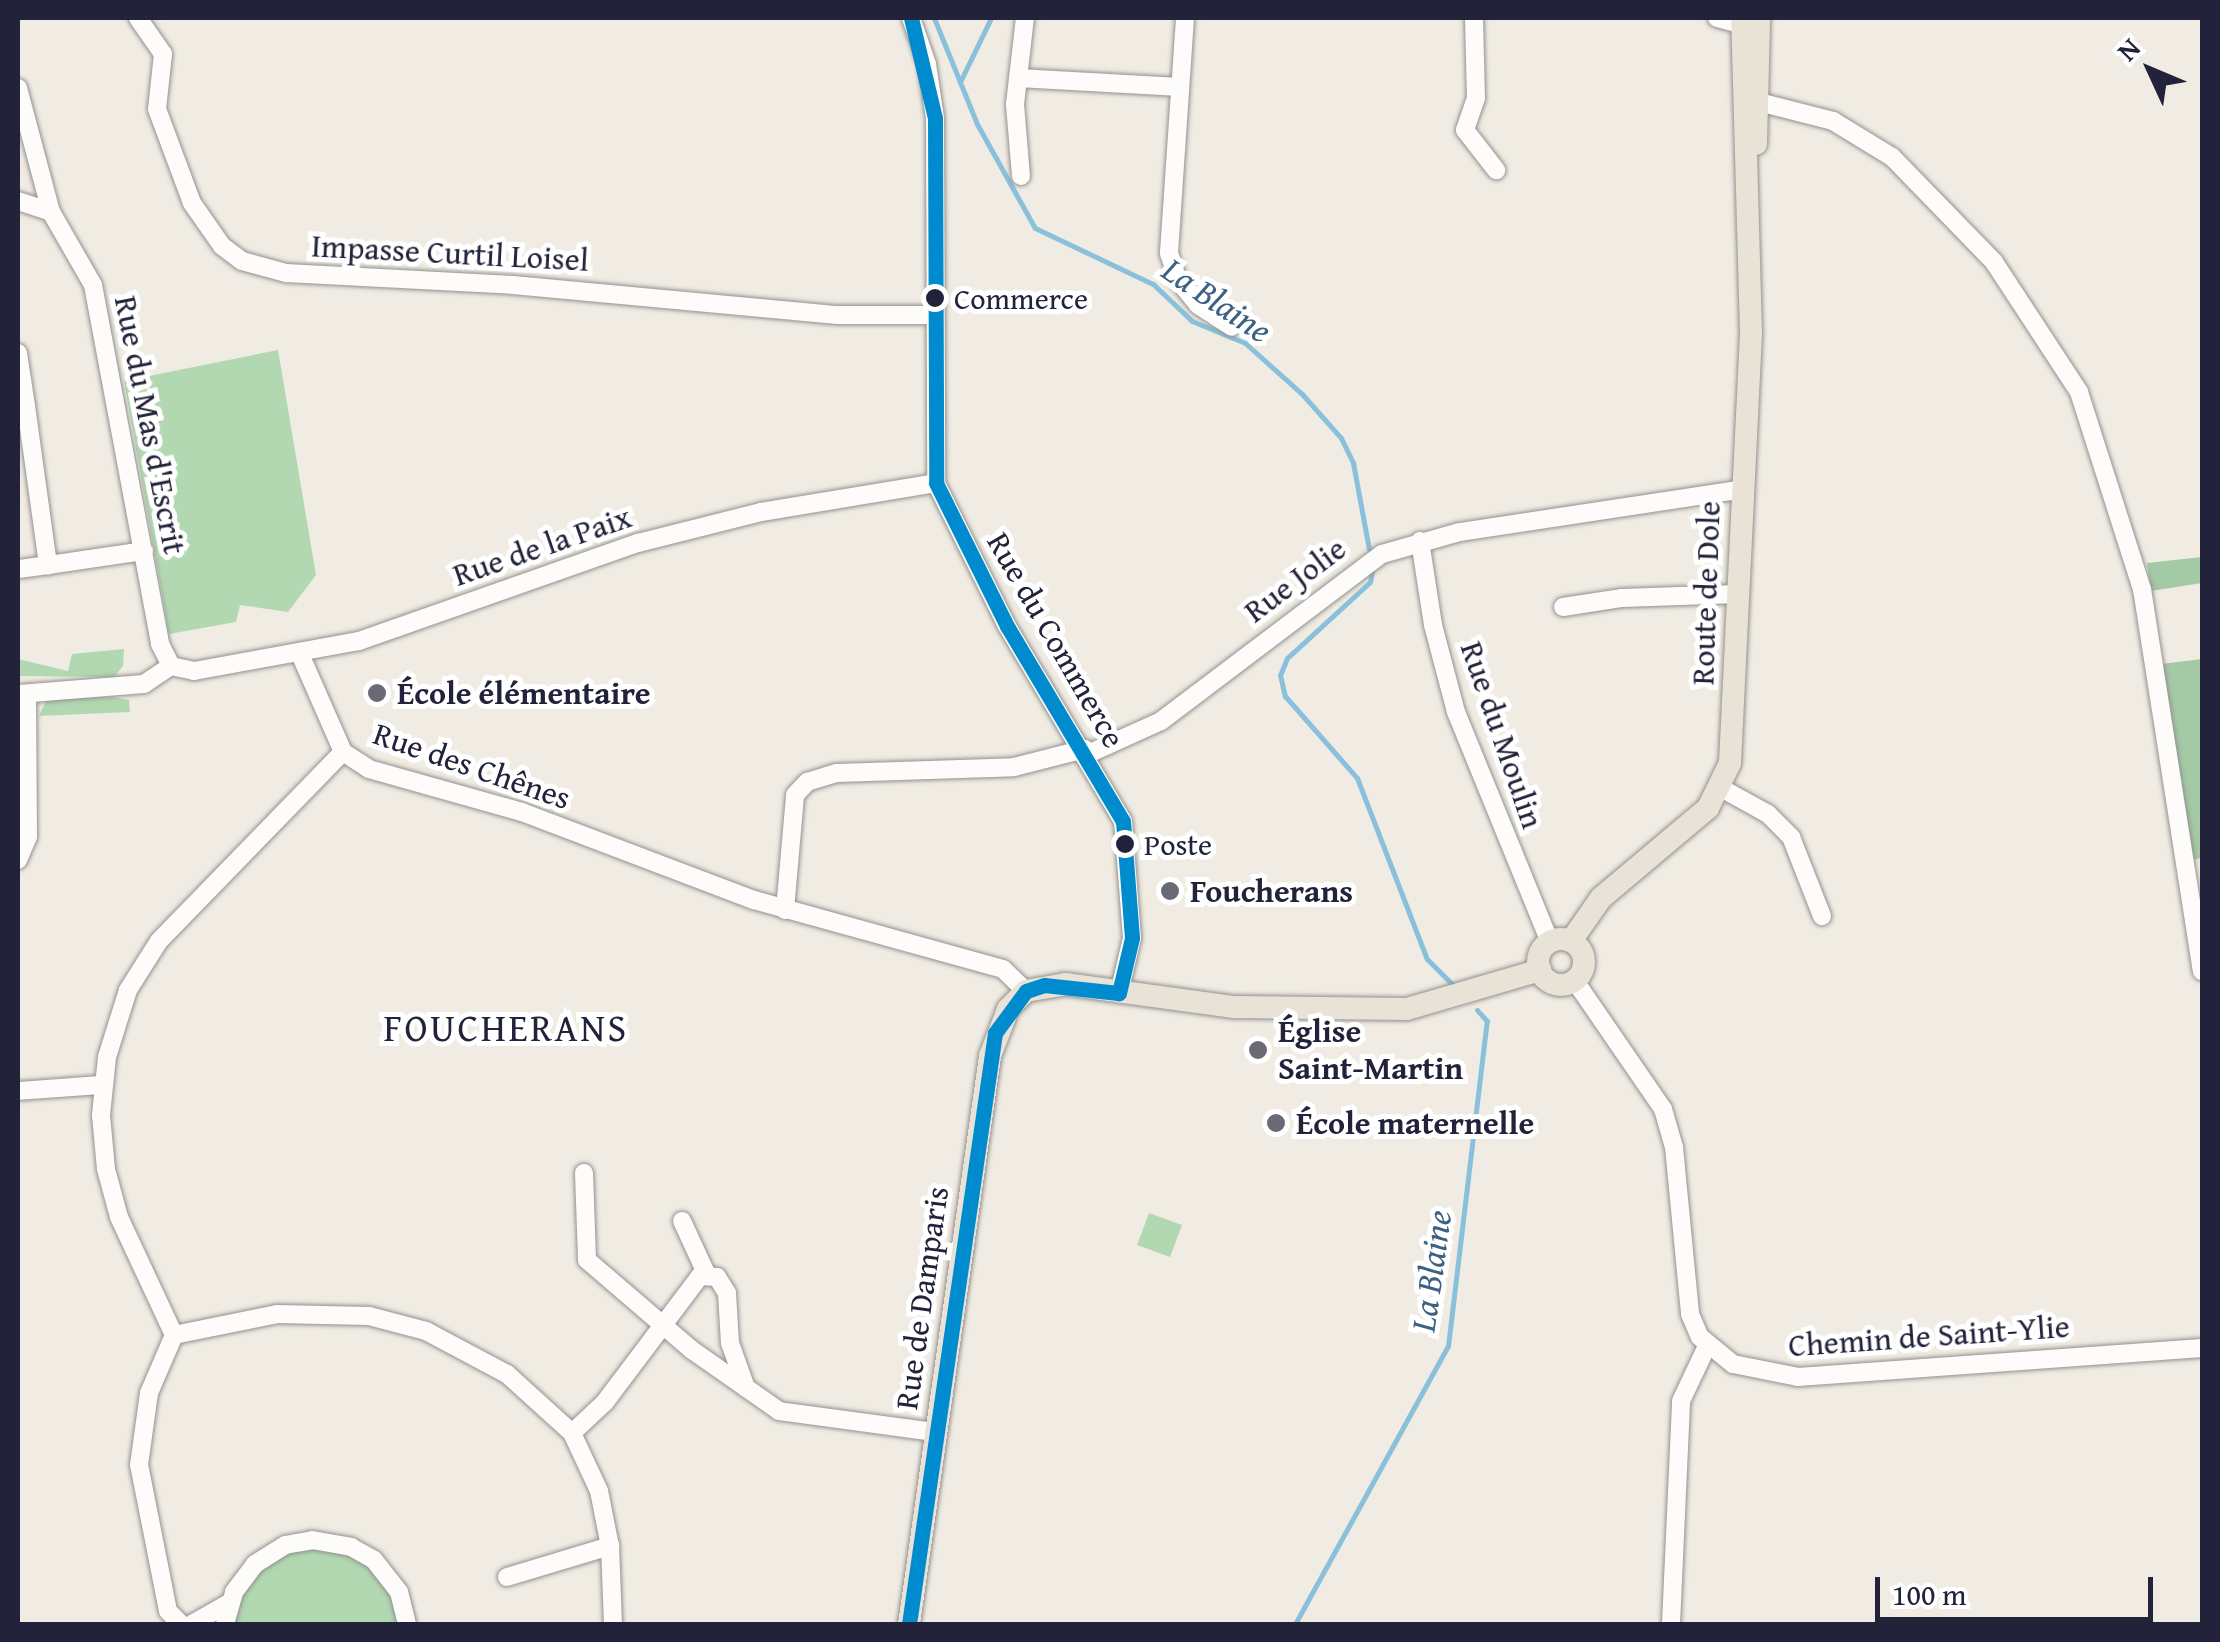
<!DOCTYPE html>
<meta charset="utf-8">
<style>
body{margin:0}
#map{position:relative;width:2220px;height:1642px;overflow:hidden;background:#f0ece3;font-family:"Gentium Book Plus",serif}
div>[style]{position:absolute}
.green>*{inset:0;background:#b1d8b0}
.forest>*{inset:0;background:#a4c9a5}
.stream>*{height:5px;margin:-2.5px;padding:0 2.5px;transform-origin:2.5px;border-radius:2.5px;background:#8ac0db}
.roads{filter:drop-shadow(0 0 2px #939190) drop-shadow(0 0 2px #939190)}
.minor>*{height:18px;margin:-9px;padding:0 9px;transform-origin:9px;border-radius:9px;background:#fdfcfb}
.major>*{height:22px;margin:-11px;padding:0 11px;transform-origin:11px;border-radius:11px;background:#e8e3d6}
.major>.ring{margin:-11px;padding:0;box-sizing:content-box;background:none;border:22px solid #e8e3d6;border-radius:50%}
.bus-1>*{height:15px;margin:-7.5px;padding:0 7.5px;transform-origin:7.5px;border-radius:7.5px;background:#008bce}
.dots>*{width:28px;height:28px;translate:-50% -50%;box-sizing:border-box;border:5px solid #fff;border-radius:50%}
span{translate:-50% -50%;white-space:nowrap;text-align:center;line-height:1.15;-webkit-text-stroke:10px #fff;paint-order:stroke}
.bus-label{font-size:30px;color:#22223b}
.left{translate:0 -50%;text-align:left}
.street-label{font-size:32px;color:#22223b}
.poi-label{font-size:32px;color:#22223b;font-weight:700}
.water-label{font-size:35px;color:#3d6182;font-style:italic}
.quarter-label{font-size:38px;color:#22223b;letter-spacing:2.5px}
.frame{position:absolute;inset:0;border:20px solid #22223b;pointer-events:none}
.north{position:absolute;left:2100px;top:20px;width:100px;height:100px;-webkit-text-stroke:8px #fff;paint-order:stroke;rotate:314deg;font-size:28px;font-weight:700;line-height:40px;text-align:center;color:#22223b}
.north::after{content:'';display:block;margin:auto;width:35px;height:45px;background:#22223b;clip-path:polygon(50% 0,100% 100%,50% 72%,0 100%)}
.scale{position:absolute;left:1875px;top:1577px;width:278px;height:45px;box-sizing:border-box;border:5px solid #22223b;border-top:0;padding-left:12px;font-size:30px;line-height:35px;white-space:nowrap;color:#22223b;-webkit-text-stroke:8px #fff;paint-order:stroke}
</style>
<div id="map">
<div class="green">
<i style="clip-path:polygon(278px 350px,316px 575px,288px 612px,240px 605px,236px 622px,169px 634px,124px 381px)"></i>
<i style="clip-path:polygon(124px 649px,123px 666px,114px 677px,18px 676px,18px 659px,68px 671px,72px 654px)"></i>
<i style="clip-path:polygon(112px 697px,129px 700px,130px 712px,39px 716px,47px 699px)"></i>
<i style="clip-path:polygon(1149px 1213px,1182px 1225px,1170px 1257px,1137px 1245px)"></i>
<i style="clip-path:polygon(314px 1547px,347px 1552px,375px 1570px,394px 1598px,400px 1624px,232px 1624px,239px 1597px,261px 1568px,289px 1551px)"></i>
</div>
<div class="forest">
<i style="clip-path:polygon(2202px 557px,2202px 583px,2151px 591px,2147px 563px)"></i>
<i style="clip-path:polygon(2202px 659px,2202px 858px,2184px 861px,2161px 664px)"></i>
</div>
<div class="stream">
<i style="left:934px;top:18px;width:114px;rotate:67.9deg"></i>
<i style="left:977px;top:124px;width:119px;rotate:60.9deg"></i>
<i style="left:1035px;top:228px;width:131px;rotate:25.4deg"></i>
<i style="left:1153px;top:284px;width:54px;rotate:43.5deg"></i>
<i style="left:1192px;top:321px;width:57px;rotate:22.5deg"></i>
<i style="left:1245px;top:343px;width:76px;rotate:41.8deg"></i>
<i style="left:1302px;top:394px;width:59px;rotate:48.4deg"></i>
<i style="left:1341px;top:438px;width:28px;rotate:64deg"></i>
<i style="left:1353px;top:463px;width:87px;rotate:79.5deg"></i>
<i style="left:960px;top:82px;width:71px;rotate:-64.2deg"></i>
<i style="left:1372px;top:570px;width:12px;rotate:99deg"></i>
<i style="left:1370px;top:582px;width:113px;rotate:137.5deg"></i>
<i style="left:1287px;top:658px;width:18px;rotate:112deg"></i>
<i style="left:1280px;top:675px;width:22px;rotate:77deg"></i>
<i style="left:1285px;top:696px;width:109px;rotate:48.7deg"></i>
<i style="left:1357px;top:778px;width:194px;rotate:68.9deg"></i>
<i style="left:1427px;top:959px;width:38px;rotate:45deg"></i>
<i style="left:1295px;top:1624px;width:317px;rotate:-61.2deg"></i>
<i style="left:1448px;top:1346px;width:327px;rotate:-83.2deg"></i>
<i style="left:1487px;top:1021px;width:15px;rotate:-132deg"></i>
</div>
<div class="roads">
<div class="minor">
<i style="left:138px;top:18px;width:44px;rotate:55.2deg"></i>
<i style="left:163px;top:54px;width:55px;rotate:96.2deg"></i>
<i style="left:157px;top:109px;width:100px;rotate:69.6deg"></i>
<i style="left:192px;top:203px;width:52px;rotate:55.1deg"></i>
<i style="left:222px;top:246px;width:25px;rotate:37deg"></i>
<i style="left:242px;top:261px;width:46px;rotate:15.3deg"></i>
<i style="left:286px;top:273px;width:227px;rotate:3deg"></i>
<i style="left:513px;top:285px;width:326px;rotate:5.3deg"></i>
<i style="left:838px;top:315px;width:95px"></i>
<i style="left:911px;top:18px;width:49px;rotate:70.8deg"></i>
<i style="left:927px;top:64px;width:55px;rotate:81.6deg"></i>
<i style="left:935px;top:118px;width:365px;rotate:89.8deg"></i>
<i style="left:936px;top:483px;width:160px;rotate:63.6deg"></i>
<i style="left:1007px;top:626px;width:227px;rotate:59.3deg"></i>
<i style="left:1123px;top:821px;width:117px;rotate:85.6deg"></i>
<i style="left:1132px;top:938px;width:57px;rotate:103.3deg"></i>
<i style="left:1185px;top:18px;width:236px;rotate:93.9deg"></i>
<i style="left:1169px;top:253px;width:28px;rotate:72deg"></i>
<i style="left:1178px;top:280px;width:32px;rotate:51deg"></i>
<i style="left:1198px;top:305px;width:40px;rotate:32.9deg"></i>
<i style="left:1474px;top:18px;width:80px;rotate:88.6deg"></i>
<i style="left:1476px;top:98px;width:34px;rotate:109deg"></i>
<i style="left:1465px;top:130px;width:51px;rotate:52.2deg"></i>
<i style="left:1717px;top:18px;width:39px;rotate:15deg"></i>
<i style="left:1018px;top:78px;width:162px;rotate:3.2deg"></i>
<i style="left:18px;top:88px;width:128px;rotate:75.1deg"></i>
<i style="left:51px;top:212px;width:84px;rotate:60.1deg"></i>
<i style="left:93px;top:285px;width:365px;rotate:79.4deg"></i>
<i style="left:160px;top:644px;width:25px;rotate:63deg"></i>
<i style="left:1747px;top:99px;width:89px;rotate:14.3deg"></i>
<i style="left:1833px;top:121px;width:69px;rotate:31.4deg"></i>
<i style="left:1892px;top:157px;width:146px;rotate:45.8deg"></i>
<i style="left:1994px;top:262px;width:155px;rotate:56.8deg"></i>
<i style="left:2079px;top:392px;width:207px;rotate:72.3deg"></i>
<i style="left:2142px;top:589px;width:387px;rotate:81.1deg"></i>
<i style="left:1021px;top:176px;width:72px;rotate:-94.8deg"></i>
<i style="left:1015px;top:104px;width:87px;rotate:-83.4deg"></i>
<i style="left:18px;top:201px;width:35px;rotate:18deg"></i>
<i style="left:18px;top:353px;width:54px;rotate:81.4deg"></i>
<i style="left:18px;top:407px;width:8px;rotate:-7deg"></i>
<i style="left:26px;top:406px;width:161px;rotate:82.1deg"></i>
<i style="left:48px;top:565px;width:30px;rotate:172deg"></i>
<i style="left:1420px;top:541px;width:85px;rotate:81.2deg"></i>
<i style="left:1433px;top:625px;width:90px;rotate:75.2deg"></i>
<i style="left:1456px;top:712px;width:248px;rotate:67.8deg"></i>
<i style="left:48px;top:565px;width:97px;rotate:-8.3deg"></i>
<i style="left:1563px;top:607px;width:60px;rotate:-8.7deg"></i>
<i style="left:1622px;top:598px;width:116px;rotate:-2deg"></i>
<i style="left:300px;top:654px;width:107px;rotate:66.3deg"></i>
<i style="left:171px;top:666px;width:24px;rotate:12deg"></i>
<i style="left:194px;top:671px;width:168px;rotate:-10.3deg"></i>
<i style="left:359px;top:641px;width:296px;rotate:-19.4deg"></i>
<i style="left:638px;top:543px;width:127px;rotate:-14.1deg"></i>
<i style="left:761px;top:512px;width:177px;rotate:-9.4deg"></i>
<i style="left:19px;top:694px;width:125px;rotate:-4.6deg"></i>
<i style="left:144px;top:684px;width:32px;rotate:-34deg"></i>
<i style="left:1088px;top:754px;width:80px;rotate:-24.3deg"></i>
<i style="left:1161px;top:721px;width:277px;rotate:-37.1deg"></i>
<i style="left:1382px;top:554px;width:81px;rotate:-15.8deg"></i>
<i style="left:1460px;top:532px;width:286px;rotate:-8.6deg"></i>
<i style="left:1721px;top:788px;width:54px;rotate:29deg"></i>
<i style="left:1768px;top:814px;width:33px;rotate:45deg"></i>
<i style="left:1791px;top:837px;width:85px;rotate:68.6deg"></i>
<i style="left:18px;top:860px;width:25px;rotate:-67deg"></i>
<i style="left:28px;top:837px;width:143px;rotate:-90.4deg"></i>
<i style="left:785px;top:910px;width:115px;rotate:-85deg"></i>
<i style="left:795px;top:795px;width:18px;rotate:-47deg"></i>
<i style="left:807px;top:782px;width:31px;rotate:-17deg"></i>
<i style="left:837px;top:773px;width:177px;rotate:-1.9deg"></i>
<i style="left:1014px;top:767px;width:73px;rotate:-14.2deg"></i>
<i style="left:1575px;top:981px;width:155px;rotate:55.5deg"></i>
<i style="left:1663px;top:1109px;width:40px;rotate:74deg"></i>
<i style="left:1674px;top:1147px;width:168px;rotate:84.5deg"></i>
<i style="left:1690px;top:1314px;width:25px;rotate:67deg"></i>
<i style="left:1700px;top:1337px;width:43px;rotate:39.3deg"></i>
<i style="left:1733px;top:1364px;width:66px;rotate:11.3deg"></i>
<i style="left:1798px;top:1377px;width:405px;rotate:-4.1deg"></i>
<i style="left:18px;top:1091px;width:84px;rotate:-4.1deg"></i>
<i style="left:584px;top:1173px;width:87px;rotate:88deg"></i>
<i style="left:587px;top:1260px;width:138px;rotate:40.6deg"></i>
<i style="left:692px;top:1350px;width:106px;rotate:35deg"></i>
<i style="left:779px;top:1411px;width:157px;rotate:7.7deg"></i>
<i style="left:682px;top:1221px;width:60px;rotate:65.2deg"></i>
<i style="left:174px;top:1335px;width:105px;rotate:-11.5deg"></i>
<i style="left:277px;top:1314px;width:92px;rotate:1.2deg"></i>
<i style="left:369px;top:1316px;width:59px;rotate:14.7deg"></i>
<i style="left:426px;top:1331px;width:92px;rotate:28deg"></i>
<i style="left:507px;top:1374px;width:88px;rotate:42.2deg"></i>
<i style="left:572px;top:1433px;width:64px;rotate:65deg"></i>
<i style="left:599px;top:1491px;width:56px;rotate:78.7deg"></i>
<i style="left:610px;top:1546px;width:78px;rotate:87.8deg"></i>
<i style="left:572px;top:1433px;width:45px;rotate:-43.2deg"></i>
<i style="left:605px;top:1402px;width:158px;rotate:-53deg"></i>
<i style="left:700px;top:1276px;width:17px;rotate:3deg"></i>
<i style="left:717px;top:1277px;width:19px;rotate:58deg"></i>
<i style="left:727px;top:1293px;width:50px;rotate:86.6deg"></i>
<i style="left:730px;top:1343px;width:48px;rotate:70.4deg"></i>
<i style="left:507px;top:1577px;width:108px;rotate:-16.8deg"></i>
<i style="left:181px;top:1624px;width:18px;rotate:-135deg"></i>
<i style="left:168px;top:1611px;width:149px;rotate:-101.2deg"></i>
<i style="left:139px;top:1465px;width:73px;rotate:-82.1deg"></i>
<i style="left:149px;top:1393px;width:63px;rotate:-66.7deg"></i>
<i style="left:174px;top:1335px;width:130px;rotate:-115deg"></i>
<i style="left:119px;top:1217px;width:50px;rotate:-105.2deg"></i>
<i style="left:106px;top:1169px;width:54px;rotate:-95.3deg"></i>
<i style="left:101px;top:1115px;width:58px;rotate:-84.1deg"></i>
<i style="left:107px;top:1057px;width:70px;rotate:-72.6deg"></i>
<i style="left:128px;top:990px;width:58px;rotate:-57.7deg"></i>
<i style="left:159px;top:941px;width:264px;rotate:-45.8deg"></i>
<i style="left:343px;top:752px;width:31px;rotate:33deg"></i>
<i style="left:369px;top:769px;width:159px;rotate:15.7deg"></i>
<i style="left:522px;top:812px;width:248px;rotate:20.8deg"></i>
<i style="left:754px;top:900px;width:258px;rotate:15.5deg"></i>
<i style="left:1003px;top:969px;width:32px;rotate:44deg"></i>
<i style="left:192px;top:1624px;width:43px;rotate:-29.6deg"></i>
<i style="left:225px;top:1624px;width:33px;rotate:-74deg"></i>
<i style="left:234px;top:1592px;width:35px;rotate:-53deg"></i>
<i style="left:255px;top:1564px;width:36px;rotate:-32deg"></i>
<i style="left:285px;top:1545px;width:27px;rotate:-10deg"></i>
<i style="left:312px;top:1540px;width:40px;rotate:10deg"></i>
<i style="left:351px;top:1547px;width:26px;rotate:29deg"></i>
<i style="left:374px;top:1560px;width:41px;rotate:52deg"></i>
<i style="left:399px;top:1592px;width:33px;rotate:76deg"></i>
<i style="left:1671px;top:1624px;width:223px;rotate:-87.4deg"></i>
<i style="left:1681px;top:1401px;width:61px;rotate:-64.7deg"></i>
</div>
<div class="major">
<i style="left:1756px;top:144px;width:126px;rotate:-88.6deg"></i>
<i class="ring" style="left:1538px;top:939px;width:24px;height:24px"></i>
<i style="left:1571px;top:941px;width:52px;rotate:-55.1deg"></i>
<i style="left:1601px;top:898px;width:140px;rotate:-40.1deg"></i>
<i style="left:1708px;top:808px;width:50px;rotate:-63.9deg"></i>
<i style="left:1730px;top:763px;width:431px;rotate:-87.2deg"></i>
<i style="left:1751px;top:333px;width:315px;rotate:-91.6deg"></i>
<i style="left:909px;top:1624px;width:574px;rotate:-81.88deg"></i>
<i style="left:990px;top:1056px;width:50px;rotate:-69deg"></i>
<i style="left:1008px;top:1009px;width:25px;rotate:-45deg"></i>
<i style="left:1026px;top:991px;width:40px;rotate:-10deg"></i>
<i style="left:1065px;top:984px;width:171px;rotate:7.8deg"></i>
<i style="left:1234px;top:1007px;width:173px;rotate:0.7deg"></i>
<i style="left:1407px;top:1009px;width:139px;rotate:-16.3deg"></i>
</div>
</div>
<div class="bus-1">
<i style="left:911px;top:18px;width:103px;rotate:76.5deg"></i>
<i style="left:935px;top:118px;width:365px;rotate:89.8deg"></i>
<i style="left:936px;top:483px;width:160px;rotate:63.6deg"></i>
<i style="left:1007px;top:626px;width:227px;rotate:59.3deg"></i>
<i style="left:1123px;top:821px;width:117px;rotate:85.6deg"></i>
<i style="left:1132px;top:938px;width:57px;rotate:103.3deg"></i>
<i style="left:909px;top:1624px;width:597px;rotate:-81.72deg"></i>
<i style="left:995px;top:1033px;width:52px;rotate:-53.6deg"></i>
<i style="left:1026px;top:991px;width:19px;rotate:-18deg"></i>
<i style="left:1044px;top:985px;width:75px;rotate:6.1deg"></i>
</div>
<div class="dots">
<i style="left:935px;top:298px;background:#22223b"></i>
<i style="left:377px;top:693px;background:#6a6976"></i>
<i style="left:1125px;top:844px;background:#22223b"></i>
<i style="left:1170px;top:891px;background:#6a6976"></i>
<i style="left:1258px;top:1050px;background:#6a6976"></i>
<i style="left:1276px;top:1123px;background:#6a6976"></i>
</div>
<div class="bus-label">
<span class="left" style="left:954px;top:298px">Commerce</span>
<span class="left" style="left:1144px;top:844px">Poste</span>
</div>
<div class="street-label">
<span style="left:450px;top:253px;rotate:3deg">Impasse Curtil Loisel</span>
<span style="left:150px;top:425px;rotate:79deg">Rue du Mas d'Escrit</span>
<span style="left:542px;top:546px;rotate:-19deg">Rue de la Paix</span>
<span style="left:1295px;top:580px;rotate:-37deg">Rue Jolie</span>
<span style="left:1706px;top:593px;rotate:-88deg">Route de Dole</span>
<span style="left:1056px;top:640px;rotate:60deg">Rue du Commerce</span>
<span style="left:1502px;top:735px;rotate:71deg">Rue du Moulin</span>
<span style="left:472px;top:766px;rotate:19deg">Rue des Chênes</span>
<span style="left:922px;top:1298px;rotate:-82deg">Rue de Damparis</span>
<span style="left:1929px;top:1336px;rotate:-4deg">Chemin de Saint-Ylie</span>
</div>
<div class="poi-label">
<span class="left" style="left:397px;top:693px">École élémentaire</span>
<span class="left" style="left:1190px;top:891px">Foucherans</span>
<span class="left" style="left:1278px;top:1050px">Église<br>Saint-Martin</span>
<span class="left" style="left:1296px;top:1123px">École maternelle</span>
</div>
<div class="water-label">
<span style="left:1217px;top:300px;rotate:34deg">La Blaine</span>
<span style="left:1431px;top:1271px;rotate:-82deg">La Blaine</span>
</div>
<div class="quarter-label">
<span style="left:506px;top:1028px">FOUCHERANS</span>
</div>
<div class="frame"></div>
<div class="north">N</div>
<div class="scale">100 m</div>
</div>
